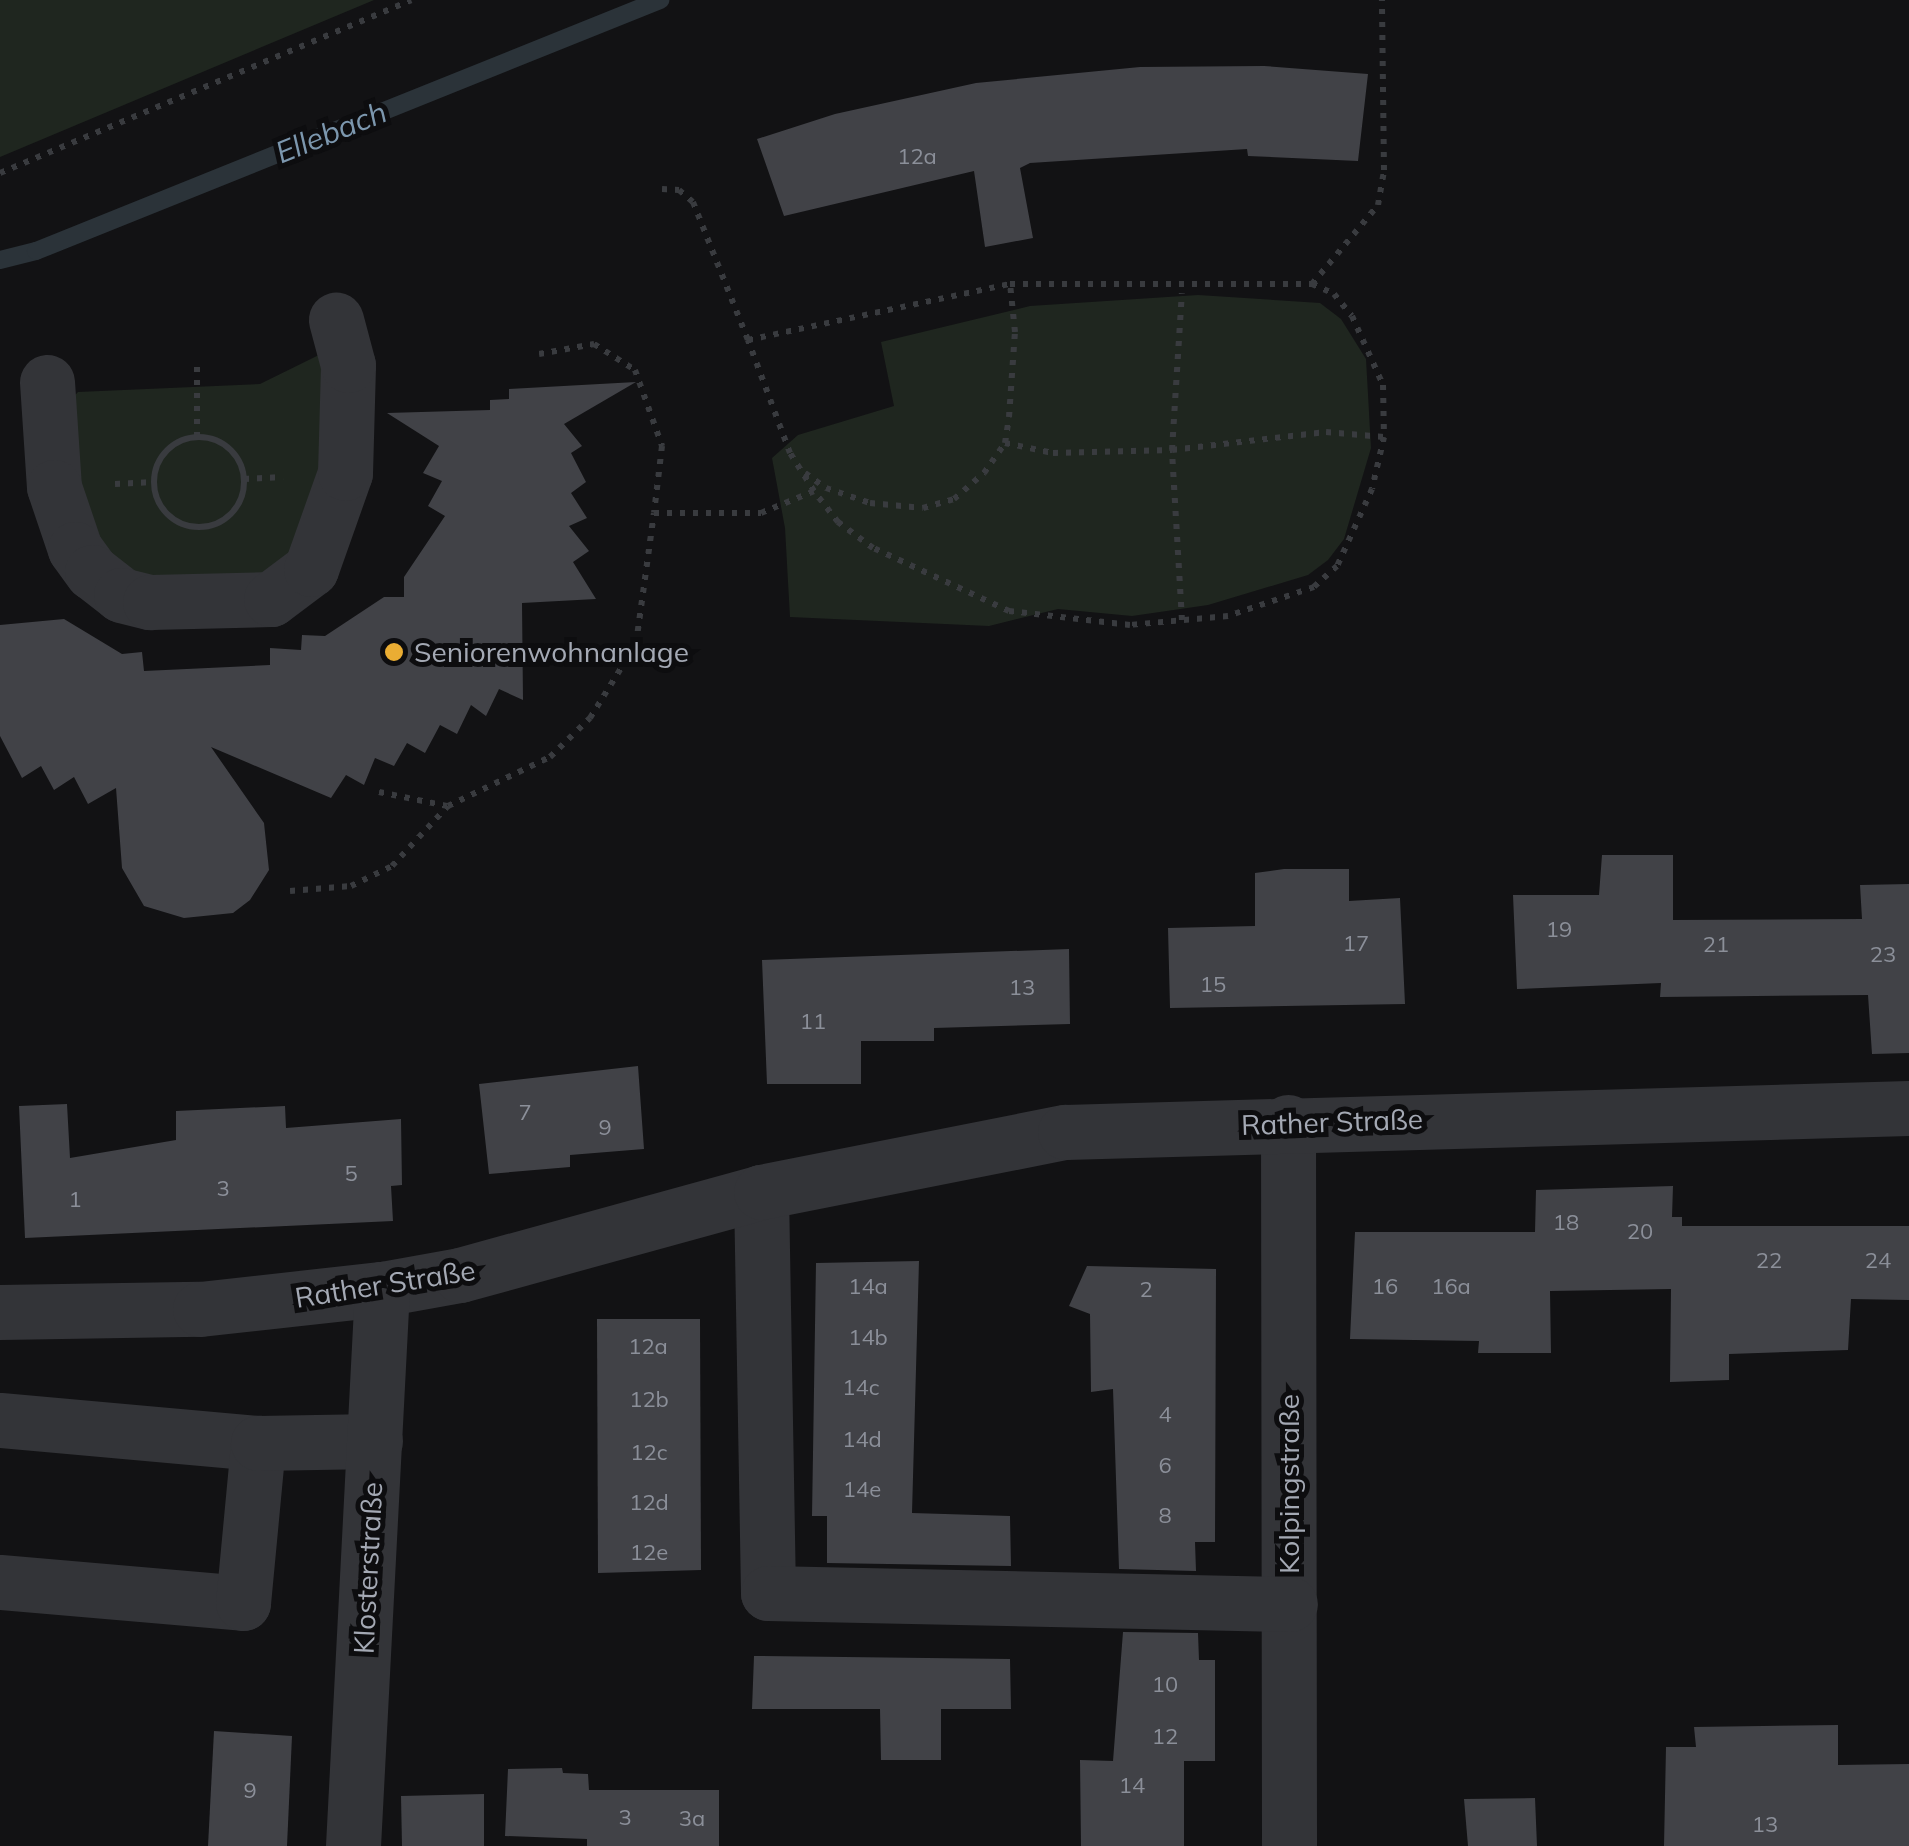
<!DOCTYPE html>
<meta charset="utf-8">
<style>
body{margin:0}
#map{position:relative;width:1909px;height:1846px;overflow:hidden;background:#121214;font-family:Mulish,sans-serif}
div>[style]{position:absolute}
.green>*{inset:0;background:#1f261f}
.stream>*{height:18px;margin:-9px;padding:0 9px;transform-origin:9px;border-radius:9px;background:#2b3339}
.building>*{inset:0;background:#414247}
.path>*{height:6px;margin-top:-3px;transform-origin:0;background:repeating-linear-gradient(90deg,#393b3f 0 5px,transparent 0 13px)}
.path>.ring{margin:-3px;padding:0;box-sizing:content-box;background:none;border:6px solid #393b3f;border-radius:50%}
.minor>*{height:55px;margin:-27.5px;padding:0 27.5px;transform-origin:27.5px;border-radius:27.5px;background:#333438}
.dots>*{width:28px;height:28px;translate:-50% -50%;box-sizing:border-box;border:5px solid #0d0d0f;border-radius:50%}
span{translate:-50% -50%;white-space:nowrap;text-align:center;line-height:1.15;-webkit-text-stroke:10px #0d0d0f;paint-order:stroke}
.number-label{font-size:22px;color:#8b8f99}
.number-label span{-webkit-text-stroke-width:0}
.poi-label{font-size:28px;color:#a4a9b4}
.left{translate:0 -50%;text-align:left}
.street-label{font-size:28px;color:#a4a9b4}
.water-label{font-size:30px;color:#7c97ae;font-style:italic}
</style>
<div id="map">
<div class="green">
<i style="clip-path:polygon(0 0,374px 0,0 157px)"></i>
<i style="clip-path:polygon(1198px 295px,1320px 303px,1341px 319px,1366px 359px,1371px 448px,1344px 539px,1328px 560px,1308px 575px,1208px 605px,1132px 616px,1058px 609px,989px 626px,790px 617px,785px 528px,772px 458px,798px 435px,894px 406px,881px 342px,1030px 306px)"></i>
<i style="clip-path:polygon(329px 350px,332px 420px,287px 580px,119px 580px,76px 495px,68px 403px,78px 392px,260px 384px)"></i>
</div>
<div class="stream">
<i style="left:0;top:260px;width:37px;rotate:-14deg"></i>
<i style="left:36px;top:251px;width:673px;rotate:-21.91deg"></i>
</div>
<div class="building">
<i style="clip-path:polygon(1264px 66px,1368px 74px,1358px 161px,1248px 156px,1247px 149px,1030px 163px,1020px 168px,1033px 238px,985px 247px,974px 171px,784px 216px,757px 139px,835px 114px,976px 83px,1140px 67px)"></i>
<i style="clip-path:polygon(636px 382px,564px 424px,582px 446px,571px 453px,586px 482px,571px 493px,587px 518px,569px 526px,589px 551px,573px 562px,596px 599px,522px 603px,523px 700px,499px 689px,486px 716px,471px 705px,457px 734px,440px 725px,425px 753px,407px 743px,394px 766px,375px 758px,364px 785px,346px 775px,331px 798px,211px 747px,264px 823px,269px 870px,250px 900px,233px 913px,184px 918px,144px 906px,122px 868px,116px 788px,88px 804px,74px 777px,54px 790px,41px 766px,22px 778px,0 736px,0 625px,64px 619px,122px 654px,142px 652px,144px 671px,270px 665px,270px 648px,301px 650px,302px 635px,325px 636px,384px 597px,404px 597px,404px 577px,445px 516px,428px 506px,442px 481px,423px 473px,439px 446px,387px 413px,490px 410px,490px 400px,509px 399px,509px 389px)"></i>
<i style="clip-path:polygon(1602px 855px,1673px 855px,1673px 920px,1862px 919px,1860px 885px,1909px 884px,1909px 1053px,1872px 1054px,1868px 995px,1660px 997px,1661px 983px,1517px 989px,1513px 895px,1599px 895px)"></i>
<i style="clip-path:polygon(1284px 869px,1349px 869px,1349px 901px,1400px 898px,1405px 1004px,1170px 1008px,1168px 928px,1255px 926px,1255px 873px)"></i>
<i style="clip-path:polygon(1069px 949px,1070px 1024px,934px 1028px,934px 1041px,861px 1041px,861px 1084px,767px 1084px,762px 960px)"></i>
<i style="clip-path:polygon(638px 1066px,644px 1149px,570px 1155px,570px 1167px,489px 1174px,479px 1084px)"></i>
<i style="clip-path:polygon(67px 1104px,70px 1158px,176px 1140px,176px 1111px,285px 1106px,286px 1128px,401px 1119px,402px 1185px,391px 1186px,393px 1221px,25px 1238px,19px 1106px)"></i>
<i style="clip-path:polygon(1673px 1186px,1672px 1217px,1682px 1217px,1682px 1226px,1909px 1226px,1909px 1300px,1851px 1299px,1848px 1350px,1729px 1354px,1729px 1380px,1670px 1382px,1671px 1289px,1550px 1291px,1551px 1353px,1478px 1353px,1479px 1341px,1350px 1339px,1355px 1232px,1535px 1232px,1536px 1190px)"></i>
<i style="clip-path:polygon(919px 1261px,912px 1513px,1010px 1516px,1011px 1566px,827px 1563px,827px 1516px,812px 1516px,816px 1263px)"></i>
<i style="clip-path:polygon(1087px 1266px,1216px 1269px,1215px 1542px,1195px 1542px,1196px 1571px,1119px 1569px,1113px 1389px,1091px 1392px,1090px 1314px,1069px 1306px)"></i>
<i style="clip-path:polygon(597px 1319px,700px 1319px,701px 1570px,598px 1573px)"></i>
<i style="clip-path:polygon(1123px 1632px,1198px 1633px,1199px 1660px,1215px 1660px,1215px 1761px,1184px 1761px,1184px 1846px,1081px 1846px,1080px 1760px,1113px 1761px)"></i>
<i style="clip-path:polygon(754px 1656px,1010px 1659px,1011px 1709px,941px 1709px,941px 1760px,881px 1760px,880px 1709px,752px 1709px)"></i>
<i style="clip-path:polygon(1838px 1725px,1838px 1765px,1909px 1764px,1909px 1846px,1664px 1846px,1666px 1747px,1696px 1747px,1694px 1727px)"></i>
<i style="clip-path:polygon(214px 1731px,292px 1736px,287px 1846px,208px 1846px)"></i>
<i style="clip-path:polygon(562px 1768px,563px 1773px,588px 1774px,589px 1790px,719px 1790px,719px 1846px,587px 1846px,587px 1839px,505px 1836px,508px 1769px)"></i>
<i style="clip-path:polygon(484px 1794px,484px 1846px,402px 1846px,401px 1796px)"></i>
<i style="clip-path:polygon(1535px 1798px,1537px 1846px,1468px 1846px,1464px 1799px)"></i>
</div>
<div class="path">
<i style="left:0;top:173px;width:446px;rotate:-22.8deg"></i>
<i style="left:662px;top:189px;width:17px;rotate:3deg"></i>
<i style="left:679px;top:190px;width:18px;rotate:41deg"></i>
<i style="left:693px;top:202px;width:149px;rotate:68.3deg"></i>
<i style="left:1312px;top:284px;width:103px;rotate:-50.1deg"></i>
<i style="left:1378px;top:205px;width:36px;rotate:-80deg"></i>
<i style="left:1384px;top:170px;width:170px;rotate:-90.7deg"></i>
<i style="left:539px;top:354px;width:56px;rotate:-10.3deg"></i>
<i style="left:594px;top:344px;width:49px;rotate:32.4deg"></i>
<i style="left:635px;top:370px;width:81px;rotate:70.4deg"></i>
<i style="left:662px;top:446px;width:67px;rotate:96.8deg"></i>
<i style="left:197px;top:437px;width:74px;rotate:-90deg"></i>
<i class="ring" style="left:154px;top:437px;width:84px;height:84px"></i>
<i style="left:1005px;top:443px;width:49px;rotate:11.8deg"></i>
<i style="left:1053px;top:453px;width:119px;rotate:-1.4deg"></i>
<i style="left:1172px;top:450px;width:155px;rotate:-6.7deg"></i>
<i style="left:1326px;top:432px;width:58px;rotate:4.9deg"></i>
<i style="left:805px;top:473px;width:26px;rotate:36deg"></i>
<i style="left:826px;top:488px;width:46px;rotate:18.8deg"></i>
<i style="left:870px;top:503px;width:53px;rotate:5.4deg"></i>
<i style="left:923px;top:508px;width:32px;rotate:-16deg"></i>
<i style="left:954px;top:499px;width:40px;rotate:-41deg"></i>
<i style="left:984px;top:473px;width:37px;rotate:-55deg"></i>
<i style="left:1005px;top:443px;width:26px;rotate:-81deg"></i>
<i style="left:1009px;top:417px;width:85px;rotate:-86deg"></i>
<i style="left:1015px;top:332px;width:48px;rotate:-95.9deg"></i>
<i style="left:244px;top:479px;width:39px;rotate:-3deg"></i>
<i style="left:115px;top:484px;width:39px;rotate:-3deg"></i>
<i style="left:1182px;top:620px;width:170px;rotate:-93.4deg"></i>
<i style="left:1172px;top:450px;width:157px;rotate:-86.4deg"></i>
<i style="left:379px;top:792px;width:69px;rotate:11.6deg"></i>
<i style="left:290px;top:891px;width:61px;rotate:-4.7deg"></i>
<i style="left:351px;top:886px;width:46px;rotate:-26deg"></i>
<i style="left:392px;top:866px;width:82px;rotate:-47deg"></i>
<i style="left:448px;top:806px;width:113px;rotate:-25.7deg"></i>
<i style="left:550px;top:757px;width:56px;rotate:-44.3deg"></i>
<i style="left:590px;top:718px;width:87px;rotate:-58.1deg"></i>
<i style="left:636px;top:644px;width:132px;rotate:-82.2deg"></i>
<i style="left:654px;top:513px;width:107px"></i>
<i style="left:761px;top:513px;width:57px;rotate:-22.5deg"></i>
<i style="left:814px;top:491px;width:45px;rotate:-122.3deg"></i>
<i style="left:790px;top:453px;width:121px;rotate:-110.4deg"></i>
<i style="left:748px;top:340px;width:268px;rotate:-12.1deg"></i>
<i style="left:1010px;top:284px;width:302px"></i>
<i style="left:1312px;top:284px;width:24px;rotate:24deg"></i>
<i style="left:1334px;top:294px;width:28px;rotate:51deg"></i>
<i style="left:1352px;top:316px;width:76px;rotate:65.8deg"></i>
<i style="left:1383px;top:385px;width:52px;rotate:88.9deg"></i>
<i style="left:1384px;top:437px;width:53px;rotate:103deg"></i>
<i style="left:1372px;top:489px;width:85px;rotate:114.4deg"></i>
<i style="left:1337px;top:566px;width:31px;rotate:138deg"></i>
<i style="left:1314px;top:587px;width:91px;rotate:161.4deg"></i>
<i style="left:1228px;top:616px;width:98px;rotate:174.8deg"></i>
<i style="left:1130px;top:625px;width:122px;rotate:-173.4deg"></i>
<i style="left:1009px;top:611px;width:150px;rotate:-155.1deg"></i>
<i style="left:873px;top:548px;width:44px;rotate:-143.4deg"></i>
<i style="left:838px;top:522px;width:39px;rotate:-128deg"></i>
</div>
<div class="minor">
<i style="left:47px;top:382px;width:105px;rotate:86.2deg"></i>
<i style="left:54px;top:487px;width:65px;rotate:71.3deg"></i>
<i style="left:75px;top:549px;width:29px;rotate:54deg"></i>
<i style="left:92px;top:572px;width:37px;rotate:38deg"></i>
<i style="left:121px;top:595px;width:30px;rotate:14deg"></i>
<i style="left:150px;top:602px;width:121px;rotate:-1.4deg"></i>
<i style="left:271px;top:599px;width:50px;rotate:-36.9deg"></i>
<i style="left:311px;top:569px;width:102px;rotate:-70.5deg"></i>
<i style="left:345px;top:473px;width:108px;rotate:-88.4deg"></i>
<i style="left:348px;top:365px;width:47px;rotate:-104.9deg"></i>
<i style="left:1288px;top:1122px;width:724px;rotate:89.92deg"></i>
<i style="left:761px;top:1192px;width:401px;rotate:89deg"></i>
<i style="left:768px;top:1593px;width:522px;rotate:1.21deg"></i>
<i style="left:0;top:1312px;width:200px;rotate:-0.9deg"></i>
<i style="left:200px;top:1309px;width:183px;rotate:-6.3deg"></i>
<i style="left:382px;top:1289px;width:79px;rotate:-10.2deg"></i>
<i style="left:460px;top:1275px;width:312px;rotate:-15.4deg"></i>
<i style="left:761px;top:1192px;width:310px;rotate:-11.2deg"></i>
<i style="left:1065px;top:1132px;width:844px;rotate:-1.63deg"></i>
<i style="left:0;top:1420px;width:259px;rotate:5.1deg"></i>
<i style="left:0;top:1582px;width:244px;rotate:4.9deg"></i>
<i style="left:243px;top:1603px;width:161px;rotate:-84.6deg"></i>
<i style="left:258px;top:1443px;width:117px;rotate:-1deg"></i>
<i style="left:353px;top:1846px;width:558px;rotate:-87.02deg"></i>
</div>
<div class="dots">
<i style="left:394px;top:652px;background:#eaad33"></i>
</div>
<div class="number-label">
<span style="left:917px;top:157px">12a</span>
<span style="left:1559px;top:930px">19</span>
<span style="left:1356px;top:944px">17</span>
<span style="left:1716px;top:945px">21</span>
<span style="left:1883px;top:955px">23</span>
<span style="left:1213px;top:985px">15</span>
<span style="left:1022px;top:988px">13</span>
<span style="left:813px;top:1022px">11</span>
<span style="left:525px;top:1113px">7</span>
<span style="left:605px;top:1128px">9</span>
<span style="left:351px;top:1174px">5</span>
<span style="left:223px;top:1189px">3</span>
<span style="left:75px;top:1200px">1</span>
<span style="left:1566px;top:1223px">18</span>
<span style="left:1640px;top:1232px">20</span>
<span style="left:1769px;top:1261px">22</span>
<span style="left:1878px;top:1261px">24</span>
<span style="left:868px;top:1287px">14a</span>
<span style="left:1385px;top:1287px">16</span>
<span style="left:1451px;top:1287px">16a</span>
<span style="left:1146px;top:1290px">2</span>
<span style="left:868px;top:1338px">14b</span>
<span style="left:648px;top:1347px">12a</span>
<span style="left:861px;top:1388px">14c</span>
<span style="left:649px;top:1400px">12b</span>
<span style="left:1165px;top:1415px">4</span>
<span style="left:862px;top:1440px">14d</span>
<span style="left:649px;top:1453px">12c</span>
<span style="left:1165px;top:1466px">6</span>
<span style="left:862px;top:1490px">14e</span>
<span style="left:649px;top:1503px">12d</span>
<span style="left:1165px;top:1516px">8</span>
<span style="left:649px;top:1553px">12e</span>
<span style="left:1165px;top:1685px">10</span>
<span style="left:1165px;top:1737px">12</span>
<span style="left:1132px;top:1786px">14</span>
<span style="left:250px;top:1791px">9</span>
<span style="left:625px;top:1818px">3</span>
<span style="left:692px;top:1819px">3a</span>
<span style="left:1765px;top:1825px">13</span>
</div>
<div class="poi-label">
<span class="left" style="left:414px;top:652px">Seniorenwohnanlage</span>
</div>
<div class="street-label">
<span style="left:1332px;top:1122px;rotate:-2deg">Rather Straße</span>
<span style="left:385px;top:1284px;rotate:-9deg">Rather Straße</span>
<span style="left:1289px;top:1484px;rotate:-90deg">Kolpingstraße</span>
<span style="left:368px;top:1568px;rotate:-87deg">Klosterstraße</span>
</div>
<div class="water-label">
<span style="left:331px;top:132px;rotate:-22deg">Ellebach</span>
</div>
</div>
